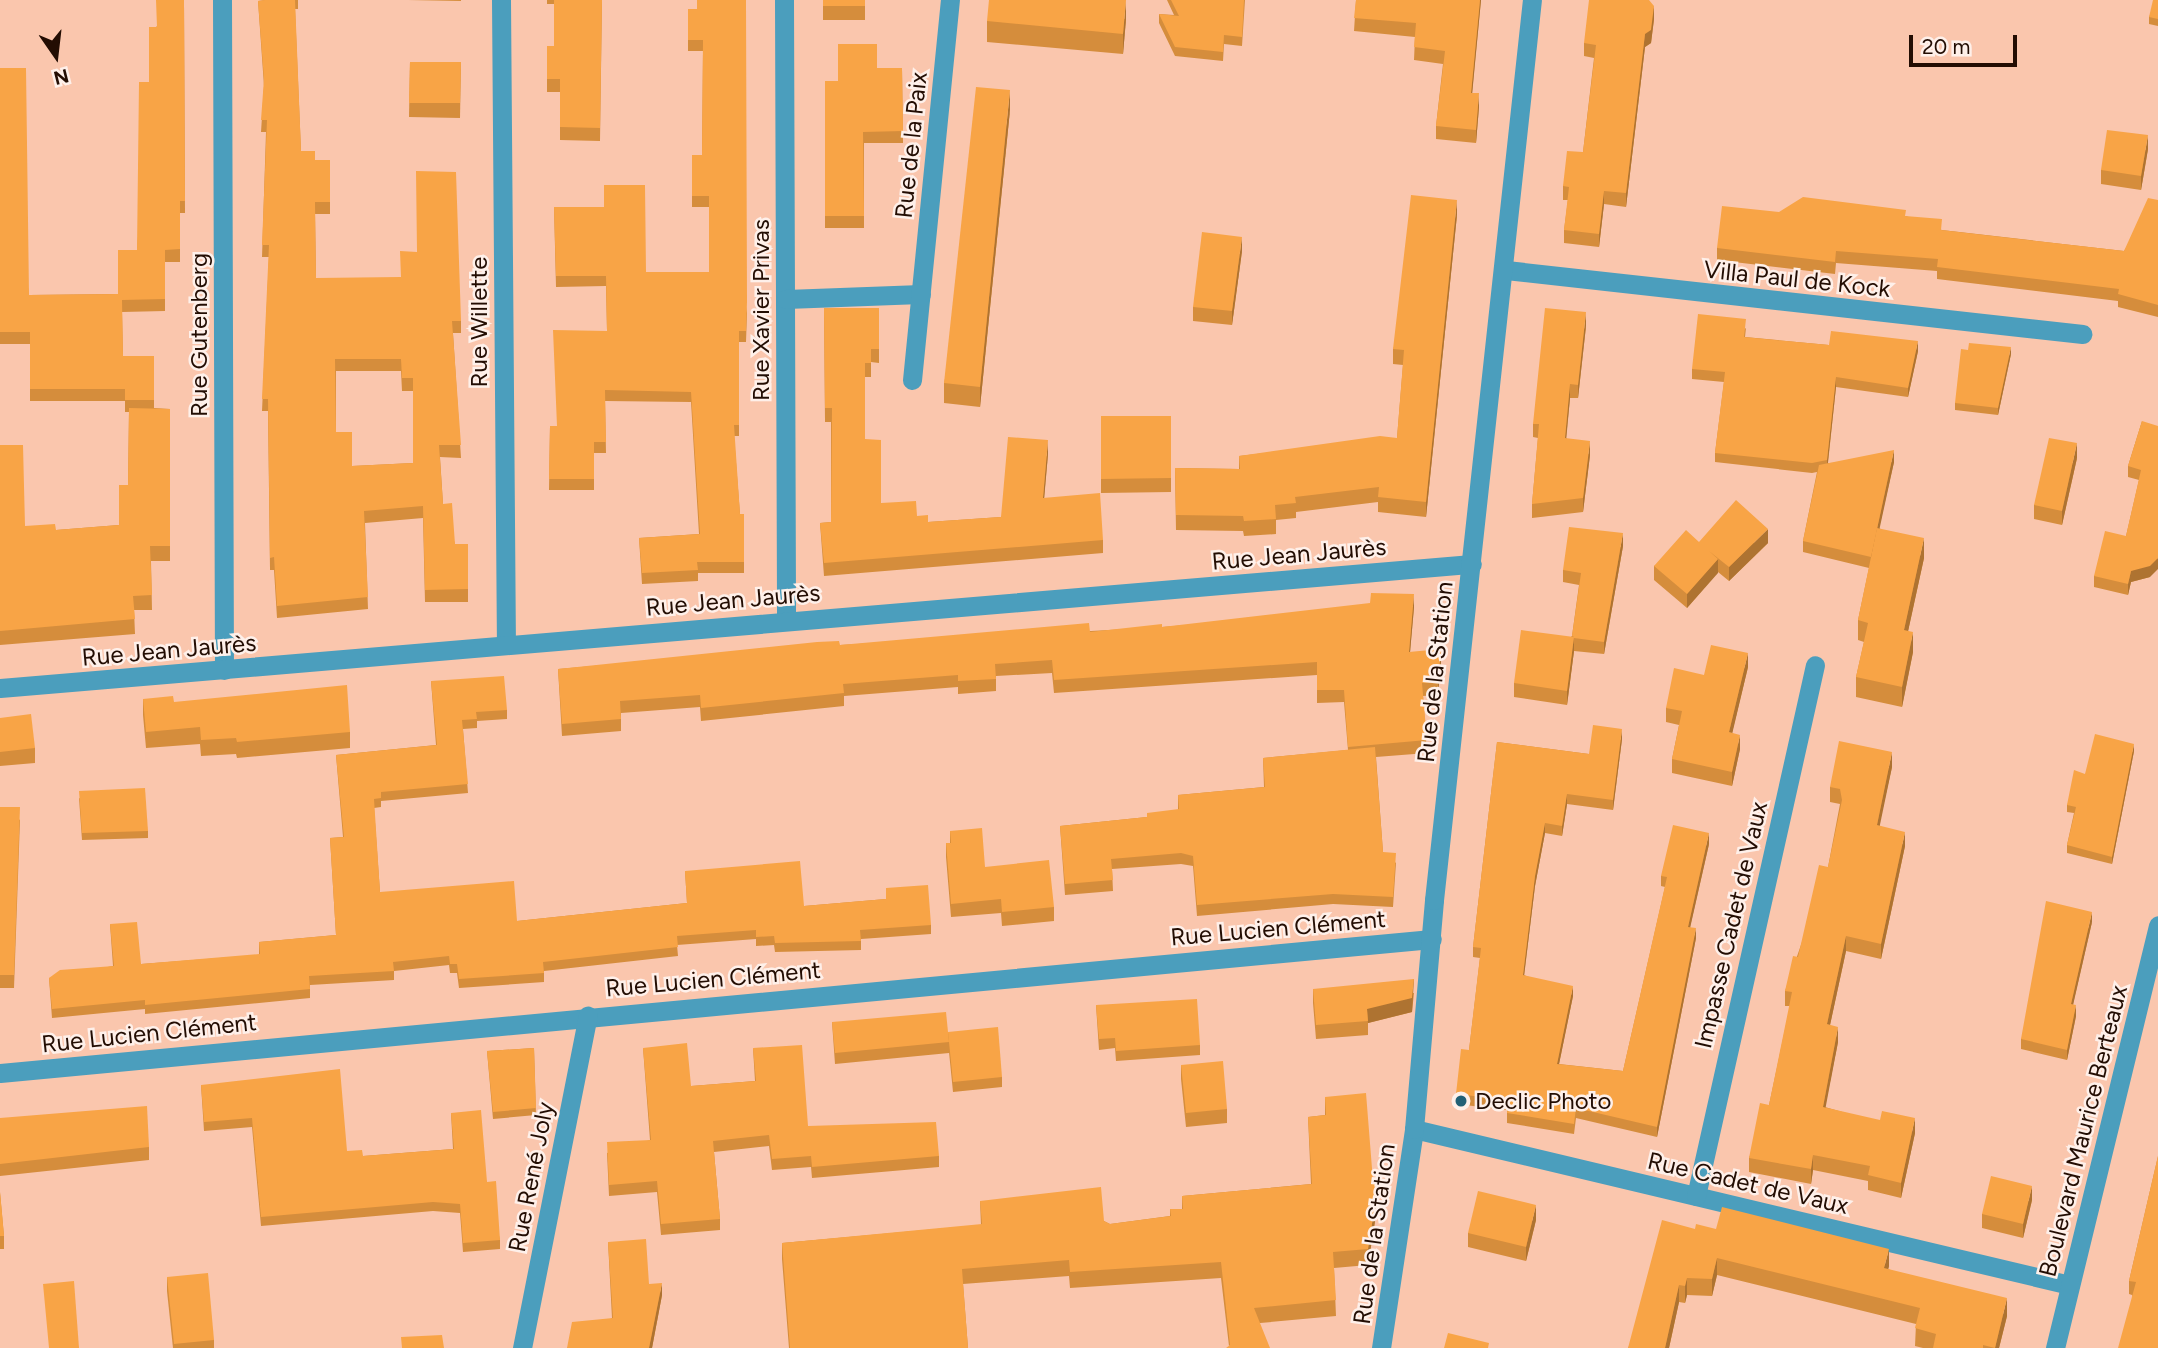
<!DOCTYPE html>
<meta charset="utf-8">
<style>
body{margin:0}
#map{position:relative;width:2158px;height:1348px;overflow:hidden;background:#fac6ad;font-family:Figtree,sans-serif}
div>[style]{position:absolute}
.minor>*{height:19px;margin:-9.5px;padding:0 9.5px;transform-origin:9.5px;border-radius:9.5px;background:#4b9ebd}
.tertiary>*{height:19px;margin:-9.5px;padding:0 9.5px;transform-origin:9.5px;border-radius:9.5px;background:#4b9ebd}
.wall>*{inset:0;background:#d58d3c}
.shaded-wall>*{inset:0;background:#ae7331}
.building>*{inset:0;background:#f8a446}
.dots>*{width:19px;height:19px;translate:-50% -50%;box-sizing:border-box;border:4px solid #fef0ea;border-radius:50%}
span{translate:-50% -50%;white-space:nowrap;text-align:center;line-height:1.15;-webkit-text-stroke:5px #fef0ea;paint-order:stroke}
.street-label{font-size:24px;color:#230d03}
.poi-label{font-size:24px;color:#230d03}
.left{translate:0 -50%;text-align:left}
.north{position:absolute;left:21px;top:21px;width:70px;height:70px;-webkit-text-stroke:5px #fef0ea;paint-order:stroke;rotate:166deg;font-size:19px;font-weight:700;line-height:28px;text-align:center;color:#230d03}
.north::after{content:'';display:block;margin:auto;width:24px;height:32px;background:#230d03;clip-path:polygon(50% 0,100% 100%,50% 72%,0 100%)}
.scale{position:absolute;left:1909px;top:35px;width:108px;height:32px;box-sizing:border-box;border:4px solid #230d03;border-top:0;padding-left:9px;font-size:21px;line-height:24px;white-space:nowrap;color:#230d03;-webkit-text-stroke:5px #fef0ea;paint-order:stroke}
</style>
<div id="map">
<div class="minor">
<i style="left:222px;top:0;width:670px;rotate:89.83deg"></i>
<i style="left:501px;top:0;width:644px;rotate:89.56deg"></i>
<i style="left:784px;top:0;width:619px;rotate:89.81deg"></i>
<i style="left:1506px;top:270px;width:580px;rotate:6.34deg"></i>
<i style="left:786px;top:299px;width:135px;rotate:-2.1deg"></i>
<i style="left:912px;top:380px;width:382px;rotate:-84.3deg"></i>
<i style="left:0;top:688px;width:1477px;rotate:-4.82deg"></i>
<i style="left:0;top:1073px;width:1438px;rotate:-5.35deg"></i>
<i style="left:1414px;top:1129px;width:674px;rotate:13.38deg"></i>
<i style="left:1696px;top:1196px;width:544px;rotate:-77.37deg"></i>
<i style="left:522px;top:1348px;width:339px;rotate:-78.8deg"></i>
<i style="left:1381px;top:1348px;width:221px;rotate:-81.4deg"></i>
<i style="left:1414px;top:1129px;width:230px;rotate:-85deg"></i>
<i style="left:1434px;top:900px;width:905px;rotate:-83.79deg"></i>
</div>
<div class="tertiary">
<i style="left:2055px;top:1348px;width:435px;rotate:-76.3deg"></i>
</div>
<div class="wall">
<i style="clip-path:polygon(184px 0,185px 213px,180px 213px,180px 262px,165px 262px,165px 311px,122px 312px,123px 356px,154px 356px,154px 408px,170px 409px,170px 561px,151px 561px,152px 610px,134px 610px,135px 634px,0 645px,0 445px,25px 526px,56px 530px,119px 525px,128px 485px,129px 412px,125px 412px,125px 401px,30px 401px,30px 344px,0 344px,0 68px,29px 295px,118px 294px,137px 250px,149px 82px,156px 27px)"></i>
<i style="clip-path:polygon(evenodd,265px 0,298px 0,298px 9px,295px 9px,301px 151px,315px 160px,330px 160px,330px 214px,315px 214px,316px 278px,461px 321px,461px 333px,453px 333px,461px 458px,440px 457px,443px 504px,455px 544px,468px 544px,468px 602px,425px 602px,423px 518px,365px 523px,368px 609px,277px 618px,274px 570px,270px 570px,268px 411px,262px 411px,269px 257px,262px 257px,266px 132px,261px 132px,264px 86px,258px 1px,265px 0,336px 371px,401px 371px,402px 391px,413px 391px,413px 463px,352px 466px,336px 432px,336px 371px)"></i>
<i style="clip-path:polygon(408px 0,461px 0,461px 1px)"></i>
<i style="clip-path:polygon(547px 0,602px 0,600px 141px,560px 140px,560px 92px,547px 92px,547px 46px,554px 46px,554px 4px,547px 4px)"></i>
<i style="clip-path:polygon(697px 0,747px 313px,746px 342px,739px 342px,739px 436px,734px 436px,740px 514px,744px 514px,744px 573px,698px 573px,698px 581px,642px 584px,639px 538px,699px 534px,691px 402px,605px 401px,606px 453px,594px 453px,594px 490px,549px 490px,550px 426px,557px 426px,607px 331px,606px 286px,556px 287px,554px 207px,646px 272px,709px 272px,709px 207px,692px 207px,692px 155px,702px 155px,703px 51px,688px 51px,688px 9px,697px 9px)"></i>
<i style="clip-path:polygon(823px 0,865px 0,865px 20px,823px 20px)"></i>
<i style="clip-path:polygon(1167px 0,1245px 0,1242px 46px,1224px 44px,1223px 61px,1175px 56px,1159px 23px,1159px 14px,1174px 15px)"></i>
<i style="clip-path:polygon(1356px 0,1481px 0,1472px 93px,1479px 107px,1476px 143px,1436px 139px,1436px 126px,1443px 64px,1414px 60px,1415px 37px,1354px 31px)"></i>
<i style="clip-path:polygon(2158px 0,2158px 26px,2149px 24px,2149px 17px)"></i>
<i style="clip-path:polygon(1126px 19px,1123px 54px,987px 42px,987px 21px)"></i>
<i style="clip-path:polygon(1654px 19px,1651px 43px,1645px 47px,1626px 207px,1604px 204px,1599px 247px,1564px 243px,1564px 230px,1568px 200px,1563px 200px,1563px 186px,1583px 152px,1594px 58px,1584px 56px,1584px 43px)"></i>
<i style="clip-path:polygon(410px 62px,461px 62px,460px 118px,409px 117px)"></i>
<i style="clip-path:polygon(902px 68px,903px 143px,864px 143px,864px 228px,825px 228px,825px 81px,838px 81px)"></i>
<i style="clip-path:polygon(1010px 110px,980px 407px,944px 403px,944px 383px)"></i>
<i style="clip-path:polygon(2148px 149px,2141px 190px,2101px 184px,2101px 170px)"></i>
<i style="clip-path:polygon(2158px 200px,2158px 317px,2118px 307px,2118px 301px,1937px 279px,1937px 271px,1836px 263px,1835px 274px,1717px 260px,1717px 248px,1779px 212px,1906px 216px,1942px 230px,2124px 251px)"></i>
<i style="clip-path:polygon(1457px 215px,1426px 517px,1378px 512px,1378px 502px,1296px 512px,1296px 518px,1276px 520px,1276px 534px,1244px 536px,1243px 531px,1176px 530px,1175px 468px,1239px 469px,1239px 456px,1397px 438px,1403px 365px,1393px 364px,1393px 349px)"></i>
<i style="clip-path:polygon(1242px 251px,1232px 325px,1193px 321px,1193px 307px)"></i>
<i style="clip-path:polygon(824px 308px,879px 308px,879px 363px,871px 362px,871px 377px,865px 377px,865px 439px,881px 503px,917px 516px,928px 522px,1001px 517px,1048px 454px,1044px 498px,1103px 540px,1103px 553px,824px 576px,820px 523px,831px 522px,831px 422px,825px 422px)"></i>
<i style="clip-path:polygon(1586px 326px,1578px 398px,1570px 398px,1566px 438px,1590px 455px,1583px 512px,1532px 518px,1532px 504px,1538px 438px,1533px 437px,1533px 424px)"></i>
<i style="clip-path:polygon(1746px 328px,1745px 337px,1829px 345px,1918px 351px,1908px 397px,1836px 387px,1828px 463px,1894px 462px,1879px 528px,1924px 558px,1908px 631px,1913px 652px,1902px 707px,1856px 697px,1856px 677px,1864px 642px,1858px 640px,1858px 620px,1869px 568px,1803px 552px,1803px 541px,1817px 472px,1812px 473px,1715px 462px,1715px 453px,1724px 382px,1692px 379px,1692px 369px)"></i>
<i style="clip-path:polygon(2011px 354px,1998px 415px,1955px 410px,1955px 403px)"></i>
<i style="clip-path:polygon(1101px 416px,1171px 416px,1171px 492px,1101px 493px)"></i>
<i style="clip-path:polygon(2142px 421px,2150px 577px,2131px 582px,2128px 595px,2094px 587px,2094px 576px,2126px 536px,2139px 480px,2128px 477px,2128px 466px)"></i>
<i style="clip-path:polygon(2077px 458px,2062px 525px,2034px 519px,2034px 505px)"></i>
<i style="clip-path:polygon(1699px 542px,1768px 543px,1729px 581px,1718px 572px,1687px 608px,1654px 580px,1654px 566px)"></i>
<i style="clip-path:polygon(1623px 546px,1604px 654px,1574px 651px,1567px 705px,1514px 697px,1514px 683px,1572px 636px,1579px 585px,1563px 582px,1563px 570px)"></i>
<i style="clip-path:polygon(1414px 607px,1410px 652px,1441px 662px,1438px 695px,1423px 696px,1427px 753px,1376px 757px,1383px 852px,1396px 863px,1393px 907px,1333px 904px,1197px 916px,1193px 866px,1181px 864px,1112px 869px,1113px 891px,1065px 895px,1060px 826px,1147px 817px,1178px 810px,1178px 795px,1264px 787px,1263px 758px,1348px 750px,1344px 702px,1317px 703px,1317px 675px,1054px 693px,1052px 673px,996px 676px,996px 691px,958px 694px,958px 687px,844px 696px,844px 706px,701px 721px,700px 707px,621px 713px,621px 731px,562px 736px,558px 669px,840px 645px,1162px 627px)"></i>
<i style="clip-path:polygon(1748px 667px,1732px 733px,1740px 749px,1732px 786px,1672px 773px,1672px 759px,1679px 725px,1666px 722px,1666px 708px,1704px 675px)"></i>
<i style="clip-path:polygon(431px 681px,507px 710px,507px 719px,477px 721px,477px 728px,463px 729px,468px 793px,381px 801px,381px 807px,374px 808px,380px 892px,517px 921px,687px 903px,685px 871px,804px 906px,886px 899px,886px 888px,931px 925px,931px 934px,861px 939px,861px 950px,775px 952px,774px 945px,756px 946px,756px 939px,677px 945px,678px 956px,544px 971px,544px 982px,459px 988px,457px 973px,450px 973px,449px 965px,394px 971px,394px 980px,310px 985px,310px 998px,145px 1014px,145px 1009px,52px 1018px,49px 978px,113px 966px,110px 924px,141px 964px,259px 955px,259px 942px,336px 935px,330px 838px,343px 837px,336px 755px,436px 745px)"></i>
<i style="clip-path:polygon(143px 699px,174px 702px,350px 732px,350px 748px,237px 758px,236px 754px,201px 756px,200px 744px,146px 748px,143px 715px)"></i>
<i style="clip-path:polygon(0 718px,35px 748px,35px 763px,0 766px)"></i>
<i style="clip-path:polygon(1622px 739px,1613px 810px,1567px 804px,1562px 836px,1545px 833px,1535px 886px,1524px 975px,1573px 996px,1559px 1064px,1623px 1071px,1665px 887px,1661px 886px,1661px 876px,1709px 844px,1690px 927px,1696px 938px,1657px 1137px,1576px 1118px,1574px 1134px,1507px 1123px,1507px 1110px,1456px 1104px,1456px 1094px,1469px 1050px,1480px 958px,1473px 957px,1473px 947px,1497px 742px,1589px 754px)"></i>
<i style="clip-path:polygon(2134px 751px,2112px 864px,2067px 853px,2067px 845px,2074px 813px,2067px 812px,2067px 805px,2085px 774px)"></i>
<i style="clip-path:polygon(1892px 767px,1879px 825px,1905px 846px,1881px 959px,1846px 951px,1830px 1025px,1838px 1042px,1825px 1107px,1915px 1133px,1901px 1198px,1868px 1190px,1868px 1181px,1813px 1170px,1811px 1184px,1749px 1172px,1749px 1158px,1769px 1105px,1790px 1006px,1785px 1006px,1785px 991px,1828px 867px,1840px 804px,1830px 802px,1830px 787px)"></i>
<i style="clip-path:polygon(79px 798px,148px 831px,148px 838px,82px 840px)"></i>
<i style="clip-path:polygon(0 807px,20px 820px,14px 988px,0 988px)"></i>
<i style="clip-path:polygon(950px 831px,985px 867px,1054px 907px,1054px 921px,1002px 926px,1001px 913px,951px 917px,946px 857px,946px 843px,950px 843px)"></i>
<i style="clip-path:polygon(2092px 922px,2073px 1004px,2076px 1016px,2067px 1060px,2021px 1049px,2021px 1039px)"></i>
<i style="clip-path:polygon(1313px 989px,1414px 993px,1412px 1012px,1368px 1023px,1368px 1035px,1316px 1039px,1313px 1003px)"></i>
<i style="clip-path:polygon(1096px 1005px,1200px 1045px,1200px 1055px,1116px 1061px,1115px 1048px,1099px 1050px)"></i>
<i style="clip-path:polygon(832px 1022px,948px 1032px,1002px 1077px,1002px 1087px,953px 1092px,949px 1052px,949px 1053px,835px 1064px)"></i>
<i style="clip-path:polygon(534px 1048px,536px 1115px,493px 1119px,487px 1051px)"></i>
<i style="clip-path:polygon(643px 1048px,691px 1086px,755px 1081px,753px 1048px,808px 1126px,939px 1156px,939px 1167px,812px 1178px,811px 1167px,772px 1170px,769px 1146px,714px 1152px,720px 1219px,720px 1230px,661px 1235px,657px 1192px,609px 1196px,607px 1153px,650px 1140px)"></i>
<i style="clip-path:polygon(1181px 1065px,1227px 1109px,1227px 1123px,1186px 1127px,1181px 1079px)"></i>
<i style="clip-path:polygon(201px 1085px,347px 1151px,363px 1156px,453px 1149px,451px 1113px,487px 1182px,500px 1240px,500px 1249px,463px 1252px,460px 1213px,433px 1211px,261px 1226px,252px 1127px,204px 1131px)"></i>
<i style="clip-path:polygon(1325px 1097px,1373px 1181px,1379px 1196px,1368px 1265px,1334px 1268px,1336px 1316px,1260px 1323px,1229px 1346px,1221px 1278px,1070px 1288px,1069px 1276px,963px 1284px,968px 1348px,789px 1348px,782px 1259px,782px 1243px,981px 1225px,980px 1201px,1104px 1221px,1110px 1224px,1170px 1216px,1170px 1209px,1182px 1209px,1182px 1196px,1311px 1184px,1308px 1117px,1325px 1115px)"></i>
<i style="clip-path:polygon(0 1118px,149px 1147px,149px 1160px,0 1176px)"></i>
<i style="clip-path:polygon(2158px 1156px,2158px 1348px,2132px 1295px,2129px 1294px,2129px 1281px)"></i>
<i style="clip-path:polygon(0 1192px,4px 1236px,4px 1249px,0 1249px)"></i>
<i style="clip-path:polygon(2032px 1200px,2023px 1238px,1982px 1228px,1982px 1214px)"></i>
<i style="clip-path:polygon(1536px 1220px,1526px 1261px,1468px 1247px,1468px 1233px)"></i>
<i style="clip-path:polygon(1695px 1229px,1889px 1266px,1888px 1269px,2007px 1316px,1999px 1348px,1923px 1348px,1915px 1346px,1916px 1324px,1717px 1275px,1712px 1296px,1687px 1295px,1685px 1303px,1679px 1302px,1669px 1348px,1628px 1348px)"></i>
<i style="clip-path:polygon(608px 1242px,649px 1284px,662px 1295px,652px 1348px,567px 1348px,612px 1318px)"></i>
<i style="clip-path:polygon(167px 1277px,214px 1340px,214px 1348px,173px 1348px,167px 1291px)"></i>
</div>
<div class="shaded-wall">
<i style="clip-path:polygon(1126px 0,1126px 19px,1123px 54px,1123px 34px)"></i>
<i style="clip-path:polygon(1480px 0,1481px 0,1471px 106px,1471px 93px)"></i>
<i style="clip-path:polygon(1654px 6px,1654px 19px,1651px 43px,1645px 47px,1626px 207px,1626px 193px,1645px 34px)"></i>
<i style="clip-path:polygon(1010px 90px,1010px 110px,980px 407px,980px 387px)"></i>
<i style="clip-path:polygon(1479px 93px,1479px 107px,1476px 143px,1476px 130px)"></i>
<i style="clip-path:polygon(2148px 135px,2148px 149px,2141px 190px,2141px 176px)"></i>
<i style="clip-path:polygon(1604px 191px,1604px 204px,1599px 247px,1599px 234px)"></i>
<i style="clip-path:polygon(1457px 200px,1457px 215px,1426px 517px,1426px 502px)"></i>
<i style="clip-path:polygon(1242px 237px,1242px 251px,1232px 325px,1232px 311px)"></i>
<i style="clip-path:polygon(1586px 312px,1586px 326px,1578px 398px,1578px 385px)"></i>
<i style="clip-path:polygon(1918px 341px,1918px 351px,1908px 397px,1908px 388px)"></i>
<i style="clip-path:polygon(2011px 347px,2011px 354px,1998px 415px,1998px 408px)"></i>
<i style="clip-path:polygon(1836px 377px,1836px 387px,1827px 470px,1827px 460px)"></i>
<i style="clip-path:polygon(1570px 384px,1570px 398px,1565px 452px,1565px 438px)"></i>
<i style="clip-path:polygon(1048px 440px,1048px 454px,1043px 512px,1043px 498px)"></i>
<i style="clip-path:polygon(1590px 441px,1590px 455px,1583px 512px,1583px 498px)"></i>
<i style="clip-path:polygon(2077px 443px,2077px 458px,2062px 525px,2062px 511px)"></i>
<i style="clip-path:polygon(1894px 450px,1894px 462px,1871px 568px,1871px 557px)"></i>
<i style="clip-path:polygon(1768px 529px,1768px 543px,1729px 581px,1729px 567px)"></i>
<i style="clip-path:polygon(1623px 533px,1623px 546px,1604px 654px,1604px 642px)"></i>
<i style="clip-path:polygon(1924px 538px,1924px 558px,1904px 650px,1904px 630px)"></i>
<i style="clip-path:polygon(2158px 558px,2158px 569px,2150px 577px,2131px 582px,2128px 595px,2128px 584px,2131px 571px)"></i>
<i style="clip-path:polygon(1718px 559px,1718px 573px,1687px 608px,1687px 594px)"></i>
<i style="clip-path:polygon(1414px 594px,1414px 607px,1409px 664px,1409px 652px)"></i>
<i style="clip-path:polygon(1913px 632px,1913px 652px,1902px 707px,1902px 687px)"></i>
<i style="clip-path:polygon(1574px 637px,1574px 651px,1567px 705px,1567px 691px)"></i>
<i style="clip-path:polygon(1441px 649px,1441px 662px,1438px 695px,1438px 682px)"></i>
<i style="clip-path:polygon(1748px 653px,1748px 667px,1729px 747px,1729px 732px)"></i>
<i style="clip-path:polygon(1622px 729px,1622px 739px,1613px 810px,1613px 800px)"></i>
<i style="clip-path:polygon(1740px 735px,1740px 749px,1732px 786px,1732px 772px)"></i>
<i style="clip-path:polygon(2134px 744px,2134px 751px,2112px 864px,2112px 857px)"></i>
<i style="clip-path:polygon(1892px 752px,1892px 767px,1877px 839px,1877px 825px)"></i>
<i style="clip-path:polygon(1567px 794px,1567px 804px,1562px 836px,1562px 826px)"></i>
<i style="clip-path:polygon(1545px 823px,1545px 833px,1535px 886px,1523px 985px,1523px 975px,1535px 876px)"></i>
<i style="clip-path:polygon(1905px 832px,1905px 846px,1881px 959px,1881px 944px)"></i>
<i style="clip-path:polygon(1709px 833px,1709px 844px,1688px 937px,1688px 927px)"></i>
<i style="clip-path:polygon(2092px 912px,2092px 922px,2071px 1014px,2071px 1004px)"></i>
<i style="clip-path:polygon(1696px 928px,1696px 938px,1657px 1137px,1657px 1127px)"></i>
<i style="clip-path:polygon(1846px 936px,1846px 951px,1827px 1039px,1827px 1024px)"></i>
<i style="clip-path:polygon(1414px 979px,1412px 1012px,1368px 1023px,1367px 1009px)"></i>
<i style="clip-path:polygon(1573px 986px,1573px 996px,1557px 1074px,1557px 1064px)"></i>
<i style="clip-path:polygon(2076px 1005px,2076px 1016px,2067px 1060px,2067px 1050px)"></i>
<i style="clip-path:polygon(1838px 1027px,1838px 1042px,1823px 1121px,1823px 1107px)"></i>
<i style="clip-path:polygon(1915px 1118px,1915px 1133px,1901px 1198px,1901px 1183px)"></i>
<i style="clip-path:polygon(1813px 1155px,1813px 1170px,1811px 1184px,1811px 1169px)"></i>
<i style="clip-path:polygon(1379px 1180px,1379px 1196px,1368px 1265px,1368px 1249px)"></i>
<i style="clip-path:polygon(2032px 1186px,2032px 1200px,2023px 1238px,2023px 1224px)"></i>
<i style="clip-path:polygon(1536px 1205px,1536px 1220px,1526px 1261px,1526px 1247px)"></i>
<i style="clip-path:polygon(1889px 1249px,1889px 1266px,1884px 1286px,1884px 1268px)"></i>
<i style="clip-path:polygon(1717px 1258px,1717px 1275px,1712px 1296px,1712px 1279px)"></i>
<i style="clip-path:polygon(1687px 1278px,1687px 1295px,1685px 1303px,1685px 1286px)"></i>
<i style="clip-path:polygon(662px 1283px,662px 1295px,652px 1348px,649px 1348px)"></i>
<i style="clip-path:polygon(1679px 1285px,1679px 1302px,1669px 1348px,1665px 1348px)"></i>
<i style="clip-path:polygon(2007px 1298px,2007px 1316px,1999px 1348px,1995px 1348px)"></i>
</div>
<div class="building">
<i style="clip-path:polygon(156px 0,184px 0,185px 201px,180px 201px,180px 249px,165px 250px,165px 299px,122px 300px,123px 356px,154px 356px,154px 400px,125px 400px,125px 389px,30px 389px,30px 332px,0 332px,0 68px,26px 68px,29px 295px,118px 294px,118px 250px,137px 250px,139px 82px,149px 82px,149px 27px,157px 27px)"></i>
<i style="clip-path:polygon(evenodd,265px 0,295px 0,301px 151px,315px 151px,315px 160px,330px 160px,330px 202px,315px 202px,316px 278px,401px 277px,400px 251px,417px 252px,416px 171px,456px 172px,461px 321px,452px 321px,461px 445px,439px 445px,443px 504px,452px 503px,455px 544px,468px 544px,468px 589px,425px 590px,423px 506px,364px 511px,368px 597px,277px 606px,274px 557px,270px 558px,268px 399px,262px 399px,269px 245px,262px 245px,267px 120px,261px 120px,264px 79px,258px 1px,265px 0,335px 359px,401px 359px,402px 378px,413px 378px,413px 463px,352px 466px,352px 432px,336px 432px,335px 359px)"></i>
<i style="clip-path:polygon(554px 0,602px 0,600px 128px,560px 127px,560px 79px,547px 79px,547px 46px,554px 46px)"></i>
<i style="clip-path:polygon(697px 0,746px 0,747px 302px,746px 331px,739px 331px,739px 425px,734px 425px,740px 514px,744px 514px,744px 562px,697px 562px,698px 570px,642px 573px,639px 538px,700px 534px,691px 392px,605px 390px,606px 442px,594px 442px,594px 479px,549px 479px,550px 426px,557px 426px,553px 330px,607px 331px,606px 276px,556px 276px,554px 207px,604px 207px,604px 185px,645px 185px,646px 272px,709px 272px,709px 196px,692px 196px,692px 155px,702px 155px,703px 40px,688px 40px,688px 9px,697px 9px)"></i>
<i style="clip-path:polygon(823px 0,865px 0,865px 6px,823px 6px)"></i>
<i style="clip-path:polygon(989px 0,1126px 0,1123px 34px,987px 21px)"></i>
<i style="clip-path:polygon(1171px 0,1244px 0,1242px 37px,1224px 35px,1223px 52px,1175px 47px,1159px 14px,1179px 16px)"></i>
<i style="clip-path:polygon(1356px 0,1480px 0,1471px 93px,1479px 93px,1476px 130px,1436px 126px,1445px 51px,1414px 47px,1416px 23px,1354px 18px)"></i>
<i style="clip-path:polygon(1589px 0,1649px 0,1654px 6px,1651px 30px,1645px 34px,1626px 193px,1604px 191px,1599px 234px,1564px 230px,1569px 187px,1563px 186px,1567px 151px,1583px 152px,1596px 45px,1584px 43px)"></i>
<i style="clip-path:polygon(2153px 0,2158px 0,2158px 19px,2149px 17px)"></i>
<i style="clip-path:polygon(838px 44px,877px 44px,877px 68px,902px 68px,903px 131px,863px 132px,864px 216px,825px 216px,825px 81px,838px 81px)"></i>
<i style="clip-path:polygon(410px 62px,461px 62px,460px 103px,409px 103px)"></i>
<i style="clip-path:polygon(976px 87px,1010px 90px,980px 387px,944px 383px)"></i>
<i style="clip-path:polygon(2107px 130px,2148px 135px,2141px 176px,2101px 170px)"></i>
<i style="clip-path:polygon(1411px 195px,1457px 200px,1426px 502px,1378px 497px,1379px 487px,1295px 497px,1296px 503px,1275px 505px,1276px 519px,1244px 521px,1243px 516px,1176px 515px,1175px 468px,1240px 469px,1239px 456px,1380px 436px,1397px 438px,1404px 350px,1393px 349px)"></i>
<i style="clip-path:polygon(1803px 197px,1906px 210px,1905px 216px,1942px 219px,1941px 230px,2124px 251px,2148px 198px,2158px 200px,2158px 305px,2118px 294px,2119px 289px,1937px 267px,1938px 259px,1836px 251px,1835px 262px,1717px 248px,1722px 206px,1779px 212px)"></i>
<i style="clip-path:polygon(1202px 232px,1242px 237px,1232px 311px,1193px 307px)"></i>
<i style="clip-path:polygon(824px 308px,879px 308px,879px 349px,871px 349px,871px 363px,865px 363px,865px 439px,881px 440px,881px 503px,916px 501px,917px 516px,928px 515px,928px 522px,1001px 517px,1008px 437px,1048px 440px,1043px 498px,1100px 493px,1103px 540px,824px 563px,820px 523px,831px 522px,832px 408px,825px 408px)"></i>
<i style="clip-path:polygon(1545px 308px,1586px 312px,1578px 385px,1570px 384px,1565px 438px,1590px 441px,1583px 498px,1532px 504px,1539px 424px,1533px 424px)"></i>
<i style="clip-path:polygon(1698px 314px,1746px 319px,1744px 337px,1829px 345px,1831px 331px,1918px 341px,1908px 388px,1836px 377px,1827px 460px,1812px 463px,1715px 453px,1725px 372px,1692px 369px)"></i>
<i style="clip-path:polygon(1969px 343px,2011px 347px,1998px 408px,1955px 403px,1961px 349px,1968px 350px)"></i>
<i style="clip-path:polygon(129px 408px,170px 409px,170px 546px,150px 546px,152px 595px,133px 596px,135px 619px,0 631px,0 445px,23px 445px,25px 526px,55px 524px,56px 530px,119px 525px,119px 485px,128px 485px)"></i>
<i style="clip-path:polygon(1101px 416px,1171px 416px,1171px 478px,1101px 479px)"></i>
<i style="clip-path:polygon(2142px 421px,2158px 426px,2158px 558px,2150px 566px,2131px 571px,2128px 584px,2094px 576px,2105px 531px,2126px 536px,2141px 470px,2128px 466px)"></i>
<i style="clip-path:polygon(2049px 438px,2077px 443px,2062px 511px,2034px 505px)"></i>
<i style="clip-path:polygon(1894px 450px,1871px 557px,1803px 541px,1819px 465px)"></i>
<i style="clip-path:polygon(1736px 500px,1768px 529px,1729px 567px,1709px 551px,1718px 559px,1687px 594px,1654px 566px,1686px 530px,1699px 542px)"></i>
<i style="clip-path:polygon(1569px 527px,1623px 533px,1604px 642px,1574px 638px,1574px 637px,1572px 636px,1581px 573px,1563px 570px)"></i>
<i style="clip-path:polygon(1877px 528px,1924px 538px,1904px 630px,1913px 632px,1902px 687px,1856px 677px,1868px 623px,1858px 620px)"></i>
<i style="clip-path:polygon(1371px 593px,1414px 594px,1409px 652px,1441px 649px,1438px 682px,1422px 683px,1427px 740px,1348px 747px,1344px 690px,1317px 690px,1317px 662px,1054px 680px,1052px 660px,995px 664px,996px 679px,958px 681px,958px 675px,843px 684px,844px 693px,701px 708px,700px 695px,620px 701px,621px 719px,562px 724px,558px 669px,817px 642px,839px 641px,840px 645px,1089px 623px,1090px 632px,1162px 624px,1162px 627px,1370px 603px)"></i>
<i style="clip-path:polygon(1521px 630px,1574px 637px,1567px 691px,1514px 683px)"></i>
<i style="clip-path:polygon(1711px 645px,1748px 653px,1729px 732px,1740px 735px,1732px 772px,1672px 759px,1682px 711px,1666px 708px,1674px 668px,1704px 675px)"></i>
<i style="clip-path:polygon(504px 676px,507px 710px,476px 712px,477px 719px,462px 720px,468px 784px,381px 792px,381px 798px,374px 799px,380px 892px,514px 881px,517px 921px,687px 903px,685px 871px,800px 861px,804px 906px,886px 899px,886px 888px,928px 885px,931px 925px,860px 930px,861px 941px,775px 943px,774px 936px,756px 937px,756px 930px,677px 936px,678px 947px,543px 962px,544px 973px,459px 979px,457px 964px,450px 964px,449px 956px,393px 962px,394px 971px,309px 976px,310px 989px,145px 1005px,145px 1000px,52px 1009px,49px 978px,60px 970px,114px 966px,110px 924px,137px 922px,141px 964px,260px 954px,259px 942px,336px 935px,330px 838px,344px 837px,336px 755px,437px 745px,431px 681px)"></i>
<i style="clip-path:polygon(347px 685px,350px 732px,237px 742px,236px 738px,201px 740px,200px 727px,146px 732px,143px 699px,173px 696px,174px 702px)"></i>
<i style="clip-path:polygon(31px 714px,35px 748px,0 752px,0 718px)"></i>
<i style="clip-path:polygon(1593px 725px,1622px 729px,1613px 800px,1567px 794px,1562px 826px,1545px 823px,1535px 876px,1523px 975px,1573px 986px,1557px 1064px,1623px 1071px,1667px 877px,1661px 876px,1673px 825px,1709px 833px,1688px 927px,1696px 928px,1657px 1127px,1576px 1108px,1574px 1124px,1507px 1113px,1509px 1100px,1456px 1094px,1461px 1049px,1469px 1050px,1481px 948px,1473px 947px,1497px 742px,1589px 754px)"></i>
<i style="clip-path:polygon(2095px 734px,2134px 744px,2112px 857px,2067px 845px,2076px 807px,2067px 805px,2074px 770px,2085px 774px)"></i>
<i style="clip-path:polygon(1839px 741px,1892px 752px,1877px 825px,1905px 832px,1881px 944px,1846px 936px,1827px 1024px,1838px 1027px,1823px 1107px,1880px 1120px,1882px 1111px,1915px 1118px,1901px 1183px,1868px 1175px,1870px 1166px,1813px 1155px,1811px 1169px,1749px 1158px,1760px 1103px,1769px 1105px,1792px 992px,1785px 991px,1793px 956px,1798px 957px,1819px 865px,1828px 867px,1842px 800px,1840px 789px,1830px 787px)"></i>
<i style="clip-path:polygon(1375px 747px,1383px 852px,1396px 853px,1393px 897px,1333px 894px,1197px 905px,1193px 856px,1181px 853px,1111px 859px,1113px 880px,1065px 884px,1060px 826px,1147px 817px,1147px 813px,1179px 809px,1178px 795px,1265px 787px,1263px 758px)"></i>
<i style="clip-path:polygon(145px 788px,148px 831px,82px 833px,79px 791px)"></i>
<i style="clip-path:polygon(0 807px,20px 807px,14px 975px,0 975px)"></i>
<i style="clip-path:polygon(982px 828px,985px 867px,1049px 860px,1054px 907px,1002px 912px,1001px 899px,951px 904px,946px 843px,951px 843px,950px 831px)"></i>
<i style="clip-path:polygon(2046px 901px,2092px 912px,2071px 1004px,2076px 1005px,2067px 1050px,2021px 1039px)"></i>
<i style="clip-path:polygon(1414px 979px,1412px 998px,1367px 1009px,1368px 1021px,1316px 1025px,1313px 989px)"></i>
<i style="clip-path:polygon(1197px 999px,1200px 1045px,1116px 1051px,1115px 1038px,1099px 1039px,1096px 1005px)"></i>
<i style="clip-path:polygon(946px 1012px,949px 1042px,835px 1053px,832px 1022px)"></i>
<i style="clip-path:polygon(998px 1027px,1002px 1077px,953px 1082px,948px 1032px)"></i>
<i style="clip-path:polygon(687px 1043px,691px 1086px,756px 1081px,753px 1048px,802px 1045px,808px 1126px,936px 1122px,939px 1156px,812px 1167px,811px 1156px,772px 1159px,769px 1135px,713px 1141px,720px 1219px,661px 1224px,657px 1181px,609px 1185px,607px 1142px,651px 1140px,643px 1048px)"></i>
<i style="clip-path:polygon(534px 1048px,536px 1108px,493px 1112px,487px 1051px)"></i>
<i style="clip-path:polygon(1223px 1061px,1227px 1109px,1186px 1113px,1181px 1065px)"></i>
<i style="clip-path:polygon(340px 1069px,347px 1151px,362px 1150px,363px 1156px,454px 1149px,451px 1113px,481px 1110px,487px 1182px,496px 1181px,500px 1240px,463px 1243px,460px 1204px,433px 1202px,261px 1217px,252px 1118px,204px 1122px,201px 1085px)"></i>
<i style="clip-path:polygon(1366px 1093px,1373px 1181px,1379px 1180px,1368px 1249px,1333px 1252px,1336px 1300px,1254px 1308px,1270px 1348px,1226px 1348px,1230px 1345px,1221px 1262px,1070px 1272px,1069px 1260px,962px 1269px,968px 1348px,790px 1348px,782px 1243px,982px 1224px,980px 1201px,1101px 1187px,1104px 1221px,1110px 1224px,1171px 1216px,1170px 1209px,1183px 1209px,1182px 1196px,1312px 1184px,1308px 1117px,1326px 1115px,1325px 1097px)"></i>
<i style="clip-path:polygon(147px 1106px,149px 1147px,0 1164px,0 1118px)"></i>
<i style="clip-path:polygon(2158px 1156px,2158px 1348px,2118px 1348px,2136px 1282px,2129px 1281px)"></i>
<i style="clip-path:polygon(1991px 1176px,2032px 1186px,2023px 1224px,1982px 1214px)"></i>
<i style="clip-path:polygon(1478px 1191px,1536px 1205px,1526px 1247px,1468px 1233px)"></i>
<i style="clip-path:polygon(0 1192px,4px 1236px,0 1236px)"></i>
<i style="clip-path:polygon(1722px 1207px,1889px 1249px,1884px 1268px,2007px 1298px,1995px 1348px,1983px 1345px,1983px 1348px,1933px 1348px,1936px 1334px,1915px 1328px,1920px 1308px,1717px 1258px,1712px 1279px,1687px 1278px,1685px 1286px,1679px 1285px,1665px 1348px,1628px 1348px,1662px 1220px,1695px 1229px,1696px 1224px,1716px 1229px)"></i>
<i style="clip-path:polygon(646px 1239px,649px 1284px,662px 1283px,649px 1348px,567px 1348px,572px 1322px,613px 1318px,608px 1242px)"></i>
<i style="clip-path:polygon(208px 1273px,214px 1340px,174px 1344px,167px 1277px)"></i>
<i style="clip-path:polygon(74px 1281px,79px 1348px,49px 1348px,43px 1284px)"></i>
<i style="clip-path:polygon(1448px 1333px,1489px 1343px,1488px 1348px,1444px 1348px)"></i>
<i style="clip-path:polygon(442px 1335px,444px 1348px,402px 1348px,401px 1337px)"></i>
</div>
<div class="dots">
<i style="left:1461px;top:1101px;background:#226076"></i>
</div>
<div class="street-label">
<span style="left:911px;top:145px;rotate:-84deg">Rue de la Paix</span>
<span style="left:1797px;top:279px;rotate:6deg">Villa Paul de Kock</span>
<span style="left:761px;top:310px;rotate:-90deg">Rue Xavier Privas</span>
<span style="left:479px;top:322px;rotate:-90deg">Rue Willette</span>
<span style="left:199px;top:335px;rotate:-90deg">Rue Gutenberg</span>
<span style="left:1299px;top:554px;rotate:-5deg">Rue Jean Jaurès</span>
<span style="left:733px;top:600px;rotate:-5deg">Rue Jean Jaurès</span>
<span style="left:169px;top:650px;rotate:-5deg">Rue Jean Jaurès</span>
<span style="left:1435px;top:672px;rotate:-84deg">Rue de la Station</span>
<span style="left:1731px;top:925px;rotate:-77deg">Impasse Cadet de Vaux</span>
<span style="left:1278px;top:928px;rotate:-5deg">Rue Lucien Clément</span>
<span style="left:713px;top:979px;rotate:-5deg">Rue Lucien Clément</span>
<span style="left:149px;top:1033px;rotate:-6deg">Rue Lucien Clément</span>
<span style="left:2083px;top:1131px;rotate:-76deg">Boulevard Maurice Berteaux</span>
<span style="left:531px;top:1177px;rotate:-79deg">Rue René Joly</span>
<span style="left:1748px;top:1183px;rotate:13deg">Rue Cadet de Vaux</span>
<span style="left:1374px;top:1234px;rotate:-82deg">Rue de la Station</span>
</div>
<div class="poi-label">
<span class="left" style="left:1475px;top:1101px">Declic Photo</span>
</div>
<div class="north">N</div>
<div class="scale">20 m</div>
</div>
